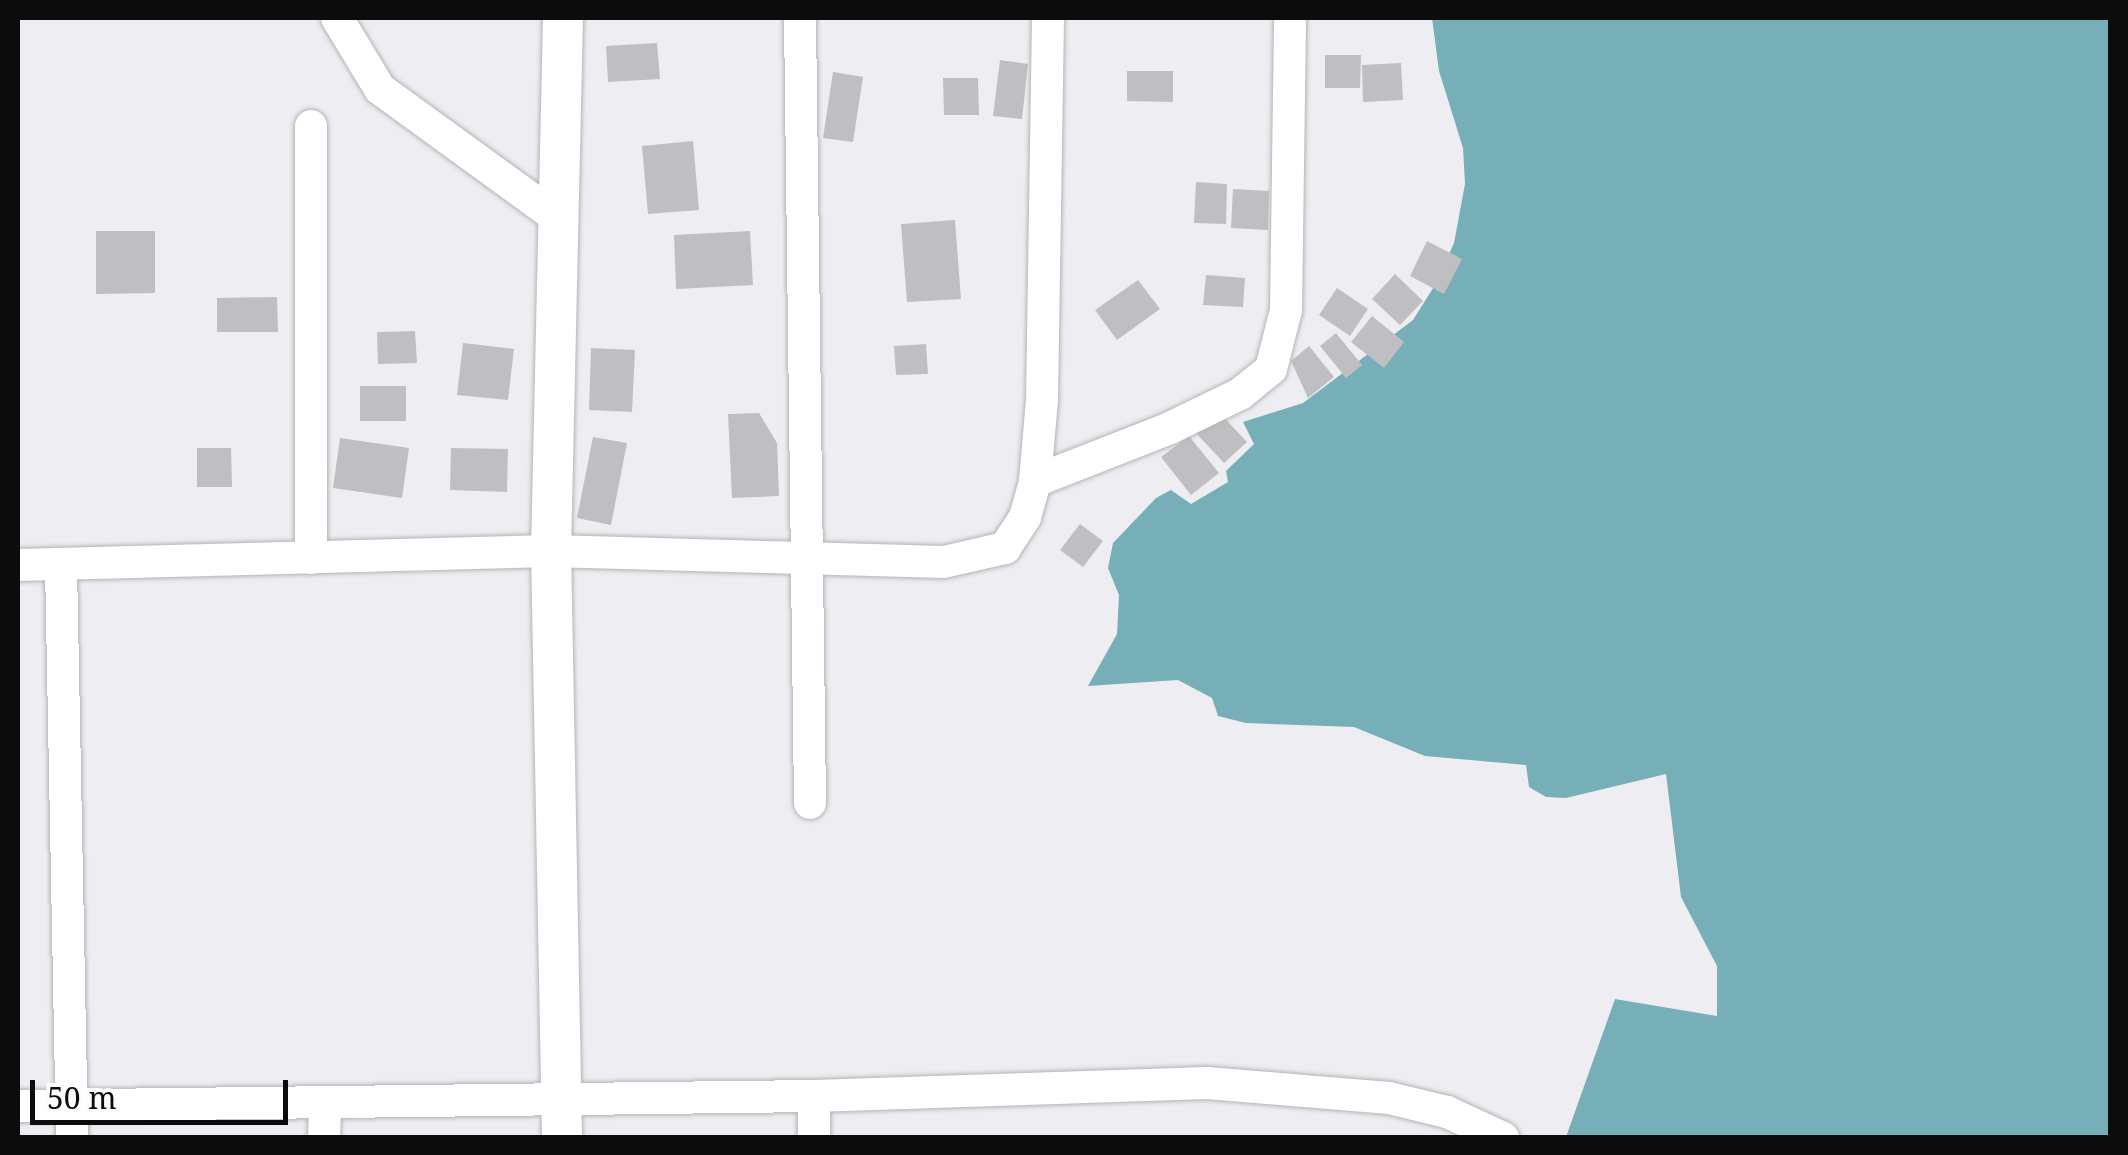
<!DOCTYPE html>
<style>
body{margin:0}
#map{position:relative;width:2128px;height:1155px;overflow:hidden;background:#eeeef2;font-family:"Noto Serif",serif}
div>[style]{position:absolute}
.water>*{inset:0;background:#77afb8}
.building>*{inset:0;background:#bfbfc2}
.roads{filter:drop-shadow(0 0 2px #b4b4b8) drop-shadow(0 0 2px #b4b4b8)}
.minor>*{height:32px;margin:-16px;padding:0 16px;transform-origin:16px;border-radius:16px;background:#fff}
.tertiary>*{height:40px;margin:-20px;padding:0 20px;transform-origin:20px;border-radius:20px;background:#fff}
span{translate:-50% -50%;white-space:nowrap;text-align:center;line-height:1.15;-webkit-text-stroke:8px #fcfcff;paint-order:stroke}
.frame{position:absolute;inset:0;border:20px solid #0c0c0d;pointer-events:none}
.scale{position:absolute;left:30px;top:1080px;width:258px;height:45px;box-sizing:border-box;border:5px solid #0c0c0d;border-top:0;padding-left:12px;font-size:30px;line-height:35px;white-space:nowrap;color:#0c0c0d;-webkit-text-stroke:8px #fcfcff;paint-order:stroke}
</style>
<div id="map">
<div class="water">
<i style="clip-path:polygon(1432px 18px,2110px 18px,2110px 1137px,1566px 1137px,1615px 999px,1717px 1016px,1717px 966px,1681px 897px,1666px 774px,1566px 798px,1546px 797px,1529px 787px,1526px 765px,1425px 756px,1354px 727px,1246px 723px,1218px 716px,1212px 698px,1178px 680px,1088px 686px,1117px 634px,1119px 595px,1108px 568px,1113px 543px,1156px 498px,1171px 490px,1191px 504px,1228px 482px,1226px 471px,1254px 444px,1243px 422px,1303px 403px,1413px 320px,1435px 285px,1454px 243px,1465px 184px,1463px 148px,1439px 71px)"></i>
</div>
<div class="building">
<i style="clip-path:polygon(657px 43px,660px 79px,608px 82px,606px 46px)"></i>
<i style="clip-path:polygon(1325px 55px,1361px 55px,1360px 88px,1325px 88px)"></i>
<i style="clip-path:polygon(1000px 60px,1028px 64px,1022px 119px,993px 116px)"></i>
<i style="clip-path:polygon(1401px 63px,1403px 100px,1363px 102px,1362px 65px)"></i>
<i style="clip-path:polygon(1127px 71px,1173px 71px,1173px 102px,1127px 101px)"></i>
<i style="clip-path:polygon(833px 72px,863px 77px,853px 142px,823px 138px)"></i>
<i style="clip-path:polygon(943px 78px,978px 78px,979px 115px,944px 115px)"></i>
<i style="clip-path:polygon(693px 141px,699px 210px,648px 214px,642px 146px)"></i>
<i style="clip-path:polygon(1196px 182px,1227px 184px,1226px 224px,1194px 223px)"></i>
<i style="clip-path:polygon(1233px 189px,1269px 191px,1268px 230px,1231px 228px)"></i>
<i style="clip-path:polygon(955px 220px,961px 299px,907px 302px,901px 224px)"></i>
<i style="clip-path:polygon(96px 231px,155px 231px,155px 293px,96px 294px)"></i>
<i style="clip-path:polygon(750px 231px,753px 285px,676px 289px,674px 235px)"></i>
<i style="clip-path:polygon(1427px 241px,1462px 259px,1444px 294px,1410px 276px)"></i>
<i style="clip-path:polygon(1395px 274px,1423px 301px,1400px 325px,1372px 299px)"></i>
<i style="clip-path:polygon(1206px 275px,1245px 278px,1243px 307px,1203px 305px)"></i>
<i style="clip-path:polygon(1138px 280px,1160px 309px,1117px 340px,1095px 310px)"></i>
<i style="clip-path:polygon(1337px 288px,1368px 309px,1350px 336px,1319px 315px)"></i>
<i style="clip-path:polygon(277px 297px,278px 332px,217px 332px,217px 298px)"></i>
<i style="clip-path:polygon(1372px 316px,1404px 342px,1384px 368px,1351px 342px)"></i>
<i style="clip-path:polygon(415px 331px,417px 363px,378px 364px,377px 332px)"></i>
<i style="clip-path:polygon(1336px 333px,1362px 365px,1346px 378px,1320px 346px)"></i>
<i style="clip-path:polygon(463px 343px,514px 349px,508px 400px,457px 395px)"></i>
<i style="clip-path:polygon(926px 344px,928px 374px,896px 375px,894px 346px)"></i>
<i style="clip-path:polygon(1309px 346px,1334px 377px,1308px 398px,1291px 361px)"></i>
<i style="clip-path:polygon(591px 348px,635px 350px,632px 412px,589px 410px)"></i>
<i style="clip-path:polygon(360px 386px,406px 386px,406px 421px,360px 421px)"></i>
<i style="clip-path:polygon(1217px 410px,1247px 442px,1224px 463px,1195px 432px)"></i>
<i style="clip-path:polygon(759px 413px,777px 443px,779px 496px,732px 498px,728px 414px)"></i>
<i style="clip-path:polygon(1189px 436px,1219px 473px,1191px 495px,1161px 457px)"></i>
<i style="clip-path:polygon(593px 437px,627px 443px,611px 525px,577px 518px)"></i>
<i style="clip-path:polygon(340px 438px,409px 448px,402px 498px,333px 488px)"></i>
<i style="clip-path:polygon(197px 448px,231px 448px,232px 487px,197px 487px)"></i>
<i style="clip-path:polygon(451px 448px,508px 449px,507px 492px,450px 490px)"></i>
<i style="clip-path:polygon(1080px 524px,1103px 541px,1083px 567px,1060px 550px)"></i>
</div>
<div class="roads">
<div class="minor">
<i style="left:337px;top:18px;width:83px;rotate:58.8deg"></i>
<i style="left:380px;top:89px;width:221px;rotate:36deg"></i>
<i style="left:800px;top:18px;width:785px;rotate:89.27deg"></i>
<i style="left:1035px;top:481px;width:145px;rotate:-21.4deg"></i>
<i style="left:1170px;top:428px;width:78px;rotate:-25.9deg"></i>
<i style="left:1240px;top:394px;width:40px;rotate:-39deg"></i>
<i style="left:1271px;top:369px;width:61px;rotate:-75.7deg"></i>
<i style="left:1286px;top:310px;width:292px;rotate:-89.2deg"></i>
<i style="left:311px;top:558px;width:432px;rotate:-90deg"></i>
<i style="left:18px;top:565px;width:533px;rotate:-1.5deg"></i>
<i style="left:551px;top:551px;width:393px;rotate:1.6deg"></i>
<i style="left:944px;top:562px;width:63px;rotate:-12.9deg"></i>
<i style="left:1005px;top:548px;width:37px;rotate:-57deg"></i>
<i style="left:1025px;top:517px;width:37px;rotate:-74deg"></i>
<i style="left:1035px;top:481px;width:81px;rotate:-85.1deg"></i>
<i style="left:1042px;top:400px;width:382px;rotate:-89.1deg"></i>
<i style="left:61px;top:565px;width:573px;rotate:88.9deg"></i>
<i style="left:18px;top:1106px;width:796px;rotate:-0.72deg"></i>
<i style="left:814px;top:1096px;width:393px;rotate:-1.9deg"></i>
<i style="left:1207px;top:1083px;width:183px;rotate:4.7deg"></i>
<i style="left:1389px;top:1098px;width:60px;rotate:13.6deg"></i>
<i style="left:1447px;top:1112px;width:62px;rotate:24.9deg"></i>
<i style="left:324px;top:1138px;width:35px;rotate:-88deg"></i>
<i style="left:814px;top:1138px;width:42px;rotate:-90deg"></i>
</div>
<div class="tertiary">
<i style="left:562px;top:1138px;width:587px;rotate:-91.07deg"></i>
<i style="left:551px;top:551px;width:533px;rotate:-88.71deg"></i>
</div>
</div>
<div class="frame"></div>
<div class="scale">50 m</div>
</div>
